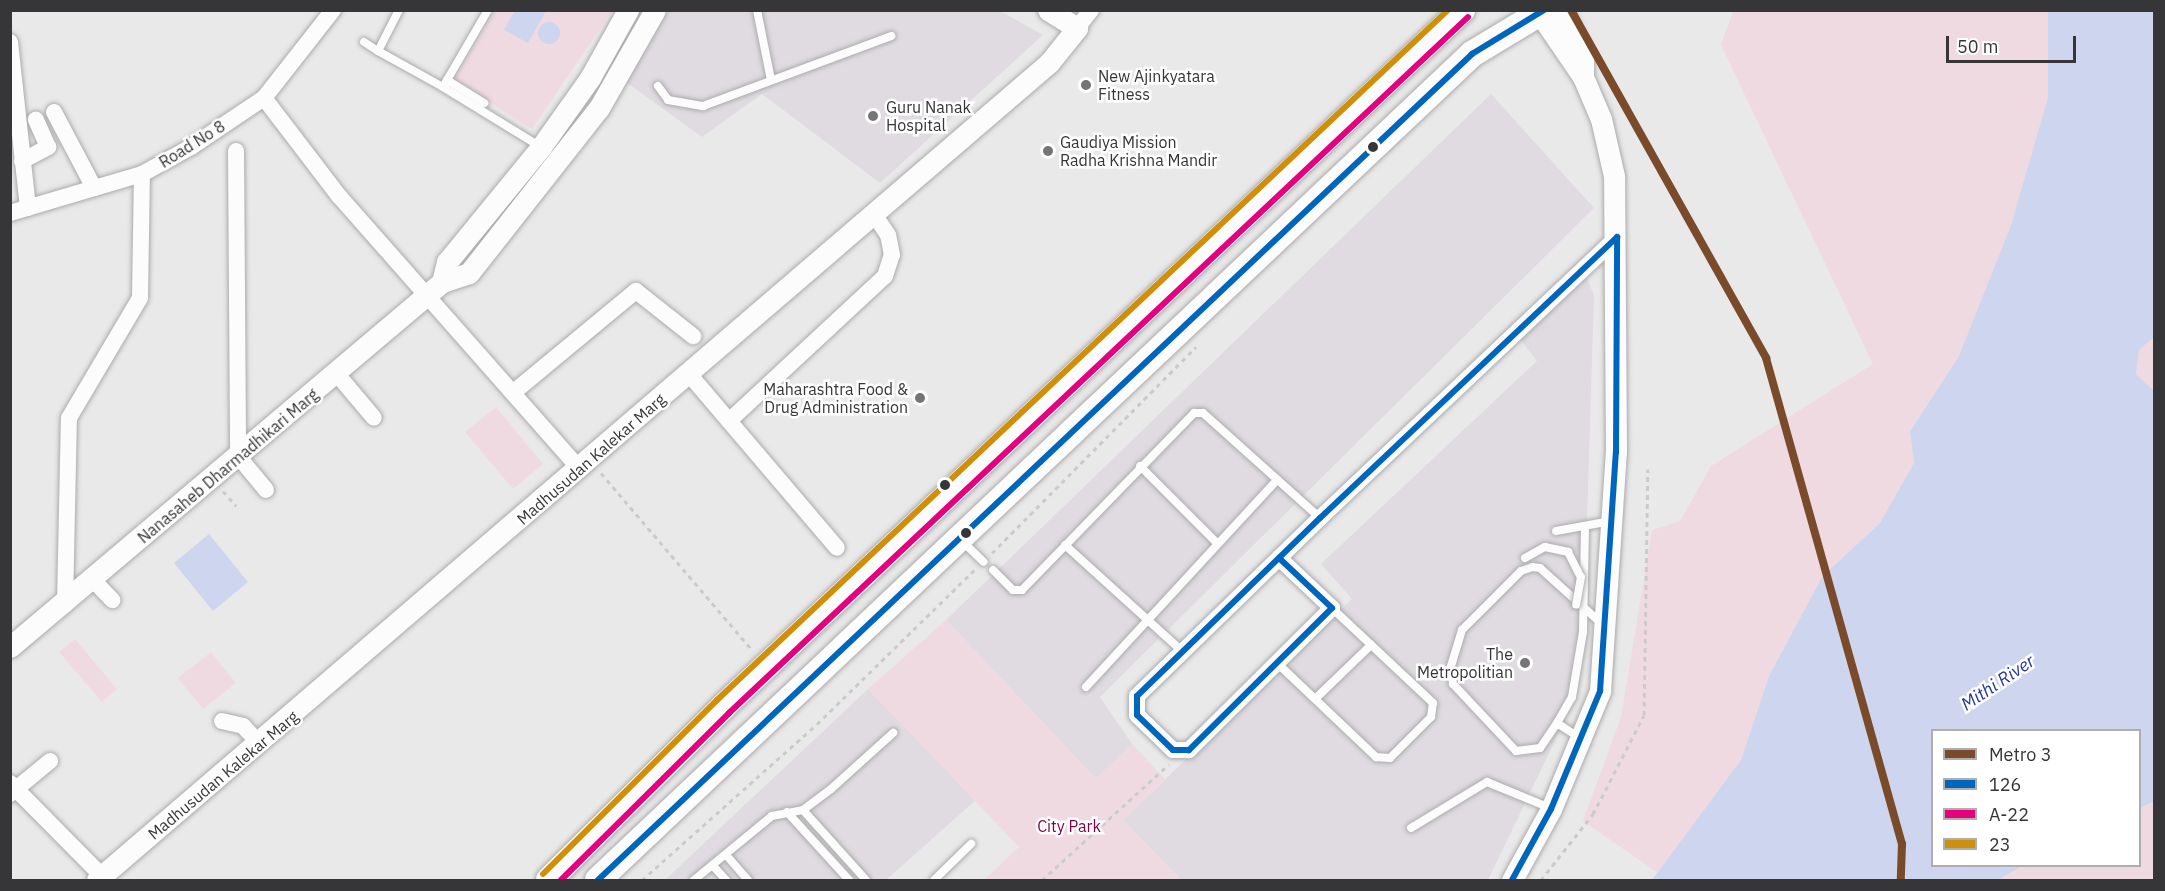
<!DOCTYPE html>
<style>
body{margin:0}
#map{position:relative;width:2165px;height:891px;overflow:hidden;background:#eae9ea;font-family:"IBM Plex Sans",sans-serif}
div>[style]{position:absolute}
.built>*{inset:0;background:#dfdbe1}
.green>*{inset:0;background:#f0dae2}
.water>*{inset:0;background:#cdd5ef}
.round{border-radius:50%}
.path>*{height:3px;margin-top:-1.5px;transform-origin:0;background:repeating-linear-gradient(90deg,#cbcacc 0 4.5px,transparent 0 9px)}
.roads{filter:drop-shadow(0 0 2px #acabac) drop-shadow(0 0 2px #acabac)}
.service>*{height:8px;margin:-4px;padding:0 4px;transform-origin:4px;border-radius:4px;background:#fcfcfc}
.minor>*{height:16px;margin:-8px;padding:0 8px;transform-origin:8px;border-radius:8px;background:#fcfcfc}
.tertiary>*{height:21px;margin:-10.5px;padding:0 10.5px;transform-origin:10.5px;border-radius:10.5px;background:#fcfcfc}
.primary>*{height:26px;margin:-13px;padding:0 13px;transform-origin:13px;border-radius:13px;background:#fcfcfc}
.bridges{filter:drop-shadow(0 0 2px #acabac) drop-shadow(0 0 2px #acabac)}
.service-bridge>*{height:8px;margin:-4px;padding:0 4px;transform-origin:4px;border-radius:4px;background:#fcfcfc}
.bus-1>*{height:6px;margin:-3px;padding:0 3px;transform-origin:3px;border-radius:3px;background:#0065bd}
.bus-2>*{height:6px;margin:-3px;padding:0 3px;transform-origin:3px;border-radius:3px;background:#e5007d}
.bus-3>*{height:6px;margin:-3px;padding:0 3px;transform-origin:3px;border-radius:3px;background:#d08f0b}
.metro-1>*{height:8px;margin:-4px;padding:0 4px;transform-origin:4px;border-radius:4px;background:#7a4b2a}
.dots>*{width:16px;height:16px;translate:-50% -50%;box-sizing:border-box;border:3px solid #fff;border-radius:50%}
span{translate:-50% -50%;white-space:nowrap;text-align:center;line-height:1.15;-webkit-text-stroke:5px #fff;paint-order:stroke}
.poi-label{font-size:16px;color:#363537}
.left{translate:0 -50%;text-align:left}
.right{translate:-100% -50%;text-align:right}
.street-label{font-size:16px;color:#363537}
.park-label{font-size:16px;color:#7e014a}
.water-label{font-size:18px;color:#293899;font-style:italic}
.frame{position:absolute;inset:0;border:12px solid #363537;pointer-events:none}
.legend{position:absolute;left:1931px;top:729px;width:210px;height:138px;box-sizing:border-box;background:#fff;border:2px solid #afaeaf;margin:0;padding:8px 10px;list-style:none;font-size:18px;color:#363537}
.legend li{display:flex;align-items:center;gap:12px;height:30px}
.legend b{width:30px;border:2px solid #afaeaf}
.scale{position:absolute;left:1946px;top:36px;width:130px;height:27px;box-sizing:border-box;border:3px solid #363537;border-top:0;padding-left:8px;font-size:18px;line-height:21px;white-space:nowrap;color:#363537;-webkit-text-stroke:4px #fff;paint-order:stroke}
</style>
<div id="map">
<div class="built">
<i style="clip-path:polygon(643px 11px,1000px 11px,1043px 35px,880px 183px,762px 94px,702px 137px,612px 72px)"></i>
<i style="clip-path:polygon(1491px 94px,1594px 208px,1100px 697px,1132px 744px,1096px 779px,946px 620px)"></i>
<i style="clip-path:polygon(1586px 277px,1594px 295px,1583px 650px,1563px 724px,1488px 880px,1181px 880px,1123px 820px,1352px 599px,1321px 564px,1537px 361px,1520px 339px)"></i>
<i style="clip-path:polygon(868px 689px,977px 799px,886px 880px,665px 880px)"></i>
</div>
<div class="green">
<i style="clip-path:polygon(495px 11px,612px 11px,532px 129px,454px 80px)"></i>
<i style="clip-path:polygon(1733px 11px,2048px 11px,2048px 97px,2011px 225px,1959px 356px,1910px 430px,1914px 463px,1880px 523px,1822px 577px,1769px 676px,1741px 760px,1658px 873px,1583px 821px,1621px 717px,1652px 530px,1680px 521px,1711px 466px,1873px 364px,1721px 45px)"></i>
<i style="clip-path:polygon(2154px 337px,2154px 391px,2136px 374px,2139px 350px)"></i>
<i style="clip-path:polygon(496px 407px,543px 464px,513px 489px,465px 432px)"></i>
<i style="clip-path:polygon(946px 620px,1096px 779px,1132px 744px,1165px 779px,1123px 820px,1181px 880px,984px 880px,1019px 847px,868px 689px)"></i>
<i style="clip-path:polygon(75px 639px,117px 689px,102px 702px,59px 652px)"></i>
<i style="clip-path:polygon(211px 652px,236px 683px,203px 709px,178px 678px)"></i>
<i style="clip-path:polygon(2154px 801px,2154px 880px,1998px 880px,2022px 866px,2140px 866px,2140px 808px)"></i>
</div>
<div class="water">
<i style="clip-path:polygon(515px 10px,546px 11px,528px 43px,504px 30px)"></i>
<i style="clip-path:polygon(2048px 11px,2154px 11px,2154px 337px,2139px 350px,2136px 374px,2154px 391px,2154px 801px,2140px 808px,2140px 730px,1932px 730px,1932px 866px,2022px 866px,1998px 880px,1652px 880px,1741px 760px,1769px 676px,1822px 577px,1880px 523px,1914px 463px,1910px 431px,1959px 356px,2011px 225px,2048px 97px)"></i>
<i class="round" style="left:538px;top:22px;width:22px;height:22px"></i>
<i style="clip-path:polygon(209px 534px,248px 582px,213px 611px,174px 563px)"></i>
</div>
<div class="path">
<i style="left:601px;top:473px;width:234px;rotate:49.5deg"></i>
<i style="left:223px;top:491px;width:20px;rotate:49deg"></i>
<i style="left:992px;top:553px;width:290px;rotate:-45.3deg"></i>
<i style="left:642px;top:880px;width:234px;rotate:-41.7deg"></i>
<i style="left:817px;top:724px;width:220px;rotate:-44.4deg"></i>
<i style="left:1042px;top:880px;width:172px;rotate:-42.4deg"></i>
<i style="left:1541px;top:880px;width:84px;rotate:-51.8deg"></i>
<i style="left:1593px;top:814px;width:111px;rotate:-62.7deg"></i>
<i style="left:1644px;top:715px;width:246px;rotate:-89.1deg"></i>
</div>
<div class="roads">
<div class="service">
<i style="left:399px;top:10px;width:46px;rotate:117.1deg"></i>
<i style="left:378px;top:51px;width:74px;rotate:29deg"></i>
<i style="left:488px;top:10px;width:89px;rotate:120.3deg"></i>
<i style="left:443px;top:87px;width:115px;rotate:31.5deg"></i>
<i style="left:757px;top:10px;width:71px;rotate:78.7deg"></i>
<i style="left:364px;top:42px;width:17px;rotate:33deg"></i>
<i style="left:447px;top:80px;width:44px;rotate:31.9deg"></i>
<i style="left:658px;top:86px;width:17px;rotate:54deg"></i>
<i style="left:668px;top:100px;width:36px;rotate:10deg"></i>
<i style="left:703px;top:106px;width:201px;rotate:-20.4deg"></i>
<i style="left:1140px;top:466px;width:109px;rotate:45deg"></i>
<i style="left:1556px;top:531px;width:56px;rotate:-10.3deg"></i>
<i style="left:962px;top:541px;width:30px;rotate:44deg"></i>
<i style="left:1065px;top:545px;width:159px;rotate:42.2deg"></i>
<i style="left:993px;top:570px;width:28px;rotate:45deg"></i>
<i style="left:1013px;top:590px;width:9px"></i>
<i style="left:1022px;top:590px;width:247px;rotate:-45.8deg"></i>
<i style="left:1194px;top:413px;width:9px"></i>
<i style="left:1203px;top:413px;width:157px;rotate:41.9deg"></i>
<i style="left:1277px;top:663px;width:137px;rotate:43.5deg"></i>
<i style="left:1376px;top:757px;width:14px;rotate:4deg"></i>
<i style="left:1390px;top:758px;width:58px;rotate:-45deg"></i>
<i style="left:1431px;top:717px;width:14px;rotate:-82deg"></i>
<i style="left:1433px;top:703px;width:139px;rotate:-136.8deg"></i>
<i style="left:1086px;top:687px;width:282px;rotate:-47.3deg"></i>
<i style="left:1315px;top:699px;width:78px;rotate:-44deg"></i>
<i style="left:1557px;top:723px;width:30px;rotate:-60deg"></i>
<i style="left:1572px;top:697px;width:66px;rotate:-80.4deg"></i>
<i style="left:1583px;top:632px;width:106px;rotate:-88.9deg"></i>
<i style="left:1580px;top:738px;width:27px;rotate:-147deg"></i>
<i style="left:1557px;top:723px;width:30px;rotate:124deg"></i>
<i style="left:1540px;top:748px;width:24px;rotate:173deg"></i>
<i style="left:1516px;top:751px;width:92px;rotate:-133.2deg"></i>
<i style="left:1453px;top:684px;width:18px;rotate:-96deg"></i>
<i style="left:1451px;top:666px;width:38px;rotate:-73deg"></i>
<i style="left:1462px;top:630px;width:83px;rotate:-45deg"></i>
<i style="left:1521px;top:571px;width:12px;rotate:-20deg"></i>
<i style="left:1532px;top:567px;width:8px;rotate:7deg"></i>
<i style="left:1540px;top:568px;width:84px;rotate:42.1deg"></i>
<i style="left:803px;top:810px;width:94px;rotate:48deg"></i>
<i style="left:787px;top:812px;width:92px;rotate:47.6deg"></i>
<i style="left:1411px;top:828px;width:89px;rotate:-31.2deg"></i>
<i style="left:1487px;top:782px;width:68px;rotate:22.4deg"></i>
<i style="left:727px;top:856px;width:32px;rotate:49deg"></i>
<i style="left:714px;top:867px;width:18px;rotate:47deg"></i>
<i style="left:694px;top:880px;width:101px;rotate:-39.4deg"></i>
<i style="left:772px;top:816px;width:32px;rotate:-11deg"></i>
<i style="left:803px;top:810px;width:35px;rotate:-37deg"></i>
<i style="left:831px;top:789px;width:84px;rotate:-42.1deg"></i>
<i style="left:934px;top:880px;width:52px;rotate:-44.2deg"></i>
</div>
<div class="minor">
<i style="left:1077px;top:28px;width:23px;rotate:-52deg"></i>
<i style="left:10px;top:42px;width:167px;rotate:83.8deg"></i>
<i style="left:264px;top:98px;width:123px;rotate:52.6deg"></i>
<i style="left:339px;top:196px;width:364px;rotate:48.6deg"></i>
<i style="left:54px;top:112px;width:86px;rotate:62.2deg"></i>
<i style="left:236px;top:151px;width:305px;rotate:89.6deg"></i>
<i style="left:238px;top:456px;width:44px;rotate:50.5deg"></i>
<i style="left:22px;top:161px;width:30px;rotate:-28deg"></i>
<i style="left:48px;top:147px;width:30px;rotate:-114deg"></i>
<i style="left:10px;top:213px;width:138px;rotate:-16.5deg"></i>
<i style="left:142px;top:174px;width:56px;rotate:-28.9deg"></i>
<i style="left:191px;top:147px;width:88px;rotate:-33.9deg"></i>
<i style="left:264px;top:98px;width:112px;rotate:-51.9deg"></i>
<i style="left:337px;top:374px;width:57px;rotate:49.9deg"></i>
<i style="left:689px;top:374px;width:228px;rotate:49.6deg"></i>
<i style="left:515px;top:391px;width:157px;rotate:-39.6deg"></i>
<i style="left:636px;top:291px;width:73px;rotate:38.3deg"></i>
<i style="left:729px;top:421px;width:213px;rotate:-42.9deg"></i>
<i style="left:885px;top:276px;width:22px;rotate:-72deg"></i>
<i style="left:892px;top:255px;width:20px;rotate:-101deg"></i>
<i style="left:888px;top:235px;width:25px;rotate:-124deg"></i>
<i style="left:1279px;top:558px;width:73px;rotate:43.3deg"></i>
<i style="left:1332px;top:608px;width:202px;rotate:135.2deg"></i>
<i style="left:1189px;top:750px;width:16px;rotate:180deg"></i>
<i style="left:1173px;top:750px;width:50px;rotate:-135.8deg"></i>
<i style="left:1137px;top:715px;width:19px;rotate:-90deg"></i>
<i style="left:1137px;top:696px;width:255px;rotate:-44.2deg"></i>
<i style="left:1320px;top:518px;width:409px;rotate:-43.4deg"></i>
<i style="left:93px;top:580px;width:28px;rotate:46deg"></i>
<i style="left:65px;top:605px;width:187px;rotate:-88.8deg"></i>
<i style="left:69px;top:418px;width:139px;rotate:-59.4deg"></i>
<i style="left:140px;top:298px;width:124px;rotate:-89.1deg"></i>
<i style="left:222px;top:721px;width:22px;rotate:13deg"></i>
<i style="left:243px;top:726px;width:25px;rotate:47deg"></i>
<i style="left:10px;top:783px;width:131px;rotate:45.3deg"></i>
<i style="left:10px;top:794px;width:52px;rotate:-39.5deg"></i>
</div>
<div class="tertiary">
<i style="left:1540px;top:14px;width:76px;rotate:55.7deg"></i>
<i style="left:442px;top:282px;width:21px;rotate:-76deg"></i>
<i style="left:447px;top:262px;width:149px;rotate:-50.7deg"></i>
<i style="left:541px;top:147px;width:85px;rotate:-54.6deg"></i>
<i style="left:590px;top:78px;width:78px;rotate:-60.8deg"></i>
<i style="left:10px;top:647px;width:566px;rotate:-40.19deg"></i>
<i style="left:442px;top:282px;width:28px;rotate:-18deg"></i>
<i style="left:469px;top:273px;width:210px;rotate:-51.8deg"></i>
<i style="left:599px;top:108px;width:113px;rotate:-60.3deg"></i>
<i style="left:97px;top:880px;width:1255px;rotate:-40.64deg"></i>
<i style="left:1049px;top:63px;width:45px;rotate:-51.3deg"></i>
<i style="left:1077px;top:28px;width:34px;rotate:-148deg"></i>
<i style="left:1512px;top:880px;width:81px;rotate:-61.2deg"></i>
<i style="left:1551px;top:809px;width:128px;rotate:-67.4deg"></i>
<i style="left:1600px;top:691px;width:240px;rotate:-86.2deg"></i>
<i style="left:1616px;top:452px;width:276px;rotate:-90.4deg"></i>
<i style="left:1614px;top:176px;width:58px;rotate:-102.8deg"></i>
<i style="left:1601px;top:119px;width:46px;rotate:-113.2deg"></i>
<i style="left:1583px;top:77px;width:18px;rotate:-90deg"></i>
<i style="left:1583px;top:59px;width:53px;rotate:-113.2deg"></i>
</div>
<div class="primary">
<i style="left:549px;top:880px;width:245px;rotate:-44.8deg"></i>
<i style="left:723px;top:707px;width:1016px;rotate:-43.32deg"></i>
<i style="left:598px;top:880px;width:1203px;rotate:-43.38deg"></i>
<i style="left:1472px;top:54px;width:85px;rotate:-31.1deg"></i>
</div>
</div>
<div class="bridges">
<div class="service-bridge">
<i style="left:1525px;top:558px;width:23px;rotate:-29deg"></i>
<i style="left:1545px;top:547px;width:24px;rotate:12deg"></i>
<i style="left:1568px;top:552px;width:28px;rotate:63deg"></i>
<i style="left:1581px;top:577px;width:28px;rotate:100deg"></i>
</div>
</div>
<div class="bus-1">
<i style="left:1279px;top:558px;width:73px;rotate:43.3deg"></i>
<i style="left:1332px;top:608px;width:202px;rotate:135.2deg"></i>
<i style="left:1189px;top:750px;width:16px;rotate:180deg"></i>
<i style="left:1173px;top:750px;width:50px;rotate:-135.8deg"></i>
<i style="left:1137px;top:715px;width:19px;rotate:-90deg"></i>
<i style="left:1137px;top:696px;width:255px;rotate:-44.2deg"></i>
<i style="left:1320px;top:518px;width:409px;rotate:-43.4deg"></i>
<i style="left:598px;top:880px;width:1203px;rotate:-43.38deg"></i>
<i style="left:1472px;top:54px;width:84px;rotate:-31.4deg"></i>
<i style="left:1512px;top:880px;width:81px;rotate:-61.2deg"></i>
<i style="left:1551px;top:809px;width:128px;rotate:-67.4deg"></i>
<i style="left:1600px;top:691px;width:240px;rotate:-86.2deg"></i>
<i style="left:1616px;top:452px;width:215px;rotate:-89.7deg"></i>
</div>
<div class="bus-2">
<i style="left:561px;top:880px;width:237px;rotate:-44.8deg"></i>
<i style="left:729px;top:713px;width:1015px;rotate:-43.28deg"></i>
</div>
<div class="bus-3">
<i style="left:543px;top:874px;width:246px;rotate:-45deg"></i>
<i style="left:717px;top:700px;width:1005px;rotate:-43.35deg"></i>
</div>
<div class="metro-1">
<i style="left:1571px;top:10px;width:399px;rotate:60.7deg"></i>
<i style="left:1766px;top:358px;width:505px;rotate:74.37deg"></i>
<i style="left:1902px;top:844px;width:36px;rotate:92deg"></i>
</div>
<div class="dots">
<i style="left:1086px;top:85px;background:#757476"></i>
<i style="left:873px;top:116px;background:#757476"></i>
<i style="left:1373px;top:147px;background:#363537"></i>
<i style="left:1048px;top:151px;background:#757476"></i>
<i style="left:920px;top:398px;background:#757476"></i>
<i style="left:945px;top:485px;background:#363537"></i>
<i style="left:966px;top:533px;background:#363537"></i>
<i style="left:1525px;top:663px;background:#757476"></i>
</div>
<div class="poi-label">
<span class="left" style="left:1098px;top:85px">New Ajinkyatara<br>Fitness</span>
<span class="left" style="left:886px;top:116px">Guru Nanak<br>Hospital</span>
<span class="left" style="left:1060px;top:151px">Gaudiya Mission<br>Radha Krishna Mandir</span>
<span class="right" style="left:908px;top:398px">Maharashtra Food &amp;<br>Drug Administration</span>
<span class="right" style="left:1513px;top:663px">The<br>Metropolitian</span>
</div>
<div class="street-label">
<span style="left:192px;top:144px;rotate:-32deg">Road No 8</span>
<span style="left:591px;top:459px;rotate:-41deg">Madhusudan Kalekar Marg</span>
<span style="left:228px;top:466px;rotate:-40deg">Nanasaheb Dharmadhikari Marg</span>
<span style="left:223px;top:775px;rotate:-40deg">Madhusudan Kalekar Marg</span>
</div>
<div class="park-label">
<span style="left:1069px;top:826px">City Park</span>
</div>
<div class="water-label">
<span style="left:1998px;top:683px;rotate:-34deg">Mithi River</span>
</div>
<div class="frame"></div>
<ul class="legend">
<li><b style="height:8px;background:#7a4b2a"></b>Metro 3</li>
<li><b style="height:8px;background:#0065bd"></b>126</li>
<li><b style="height:8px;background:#e5007d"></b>A-22</li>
<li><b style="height:8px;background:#d08f0b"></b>23</li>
</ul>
<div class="scale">50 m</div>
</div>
